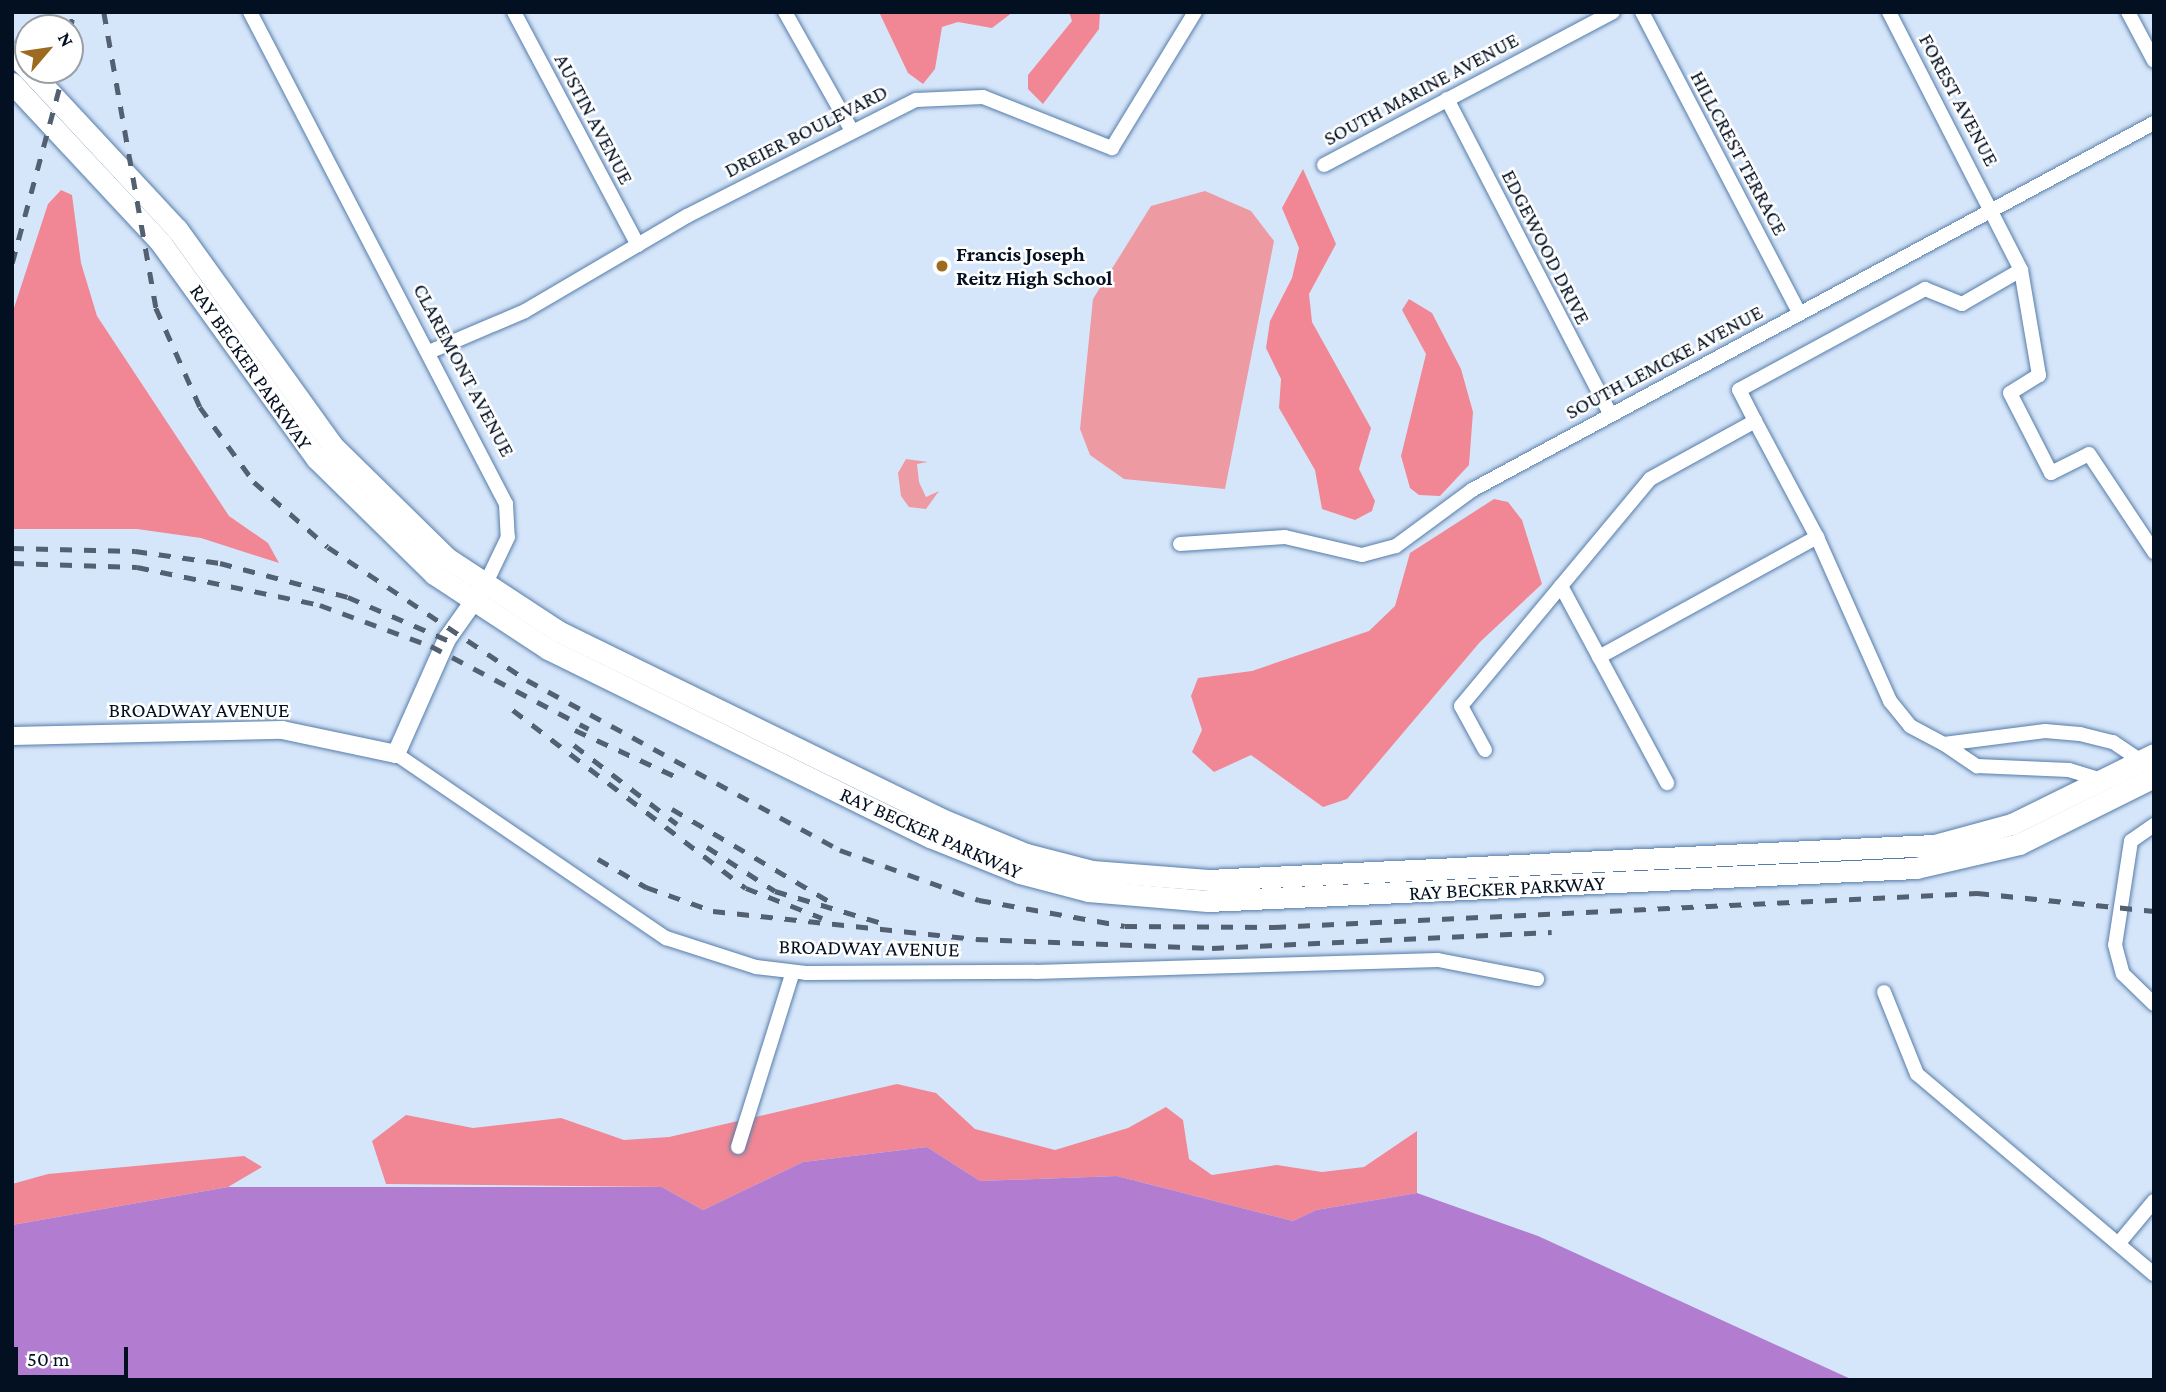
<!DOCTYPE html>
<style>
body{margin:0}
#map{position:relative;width:2166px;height:1392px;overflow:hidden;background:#d6e6fa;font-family:"Crimson Pro",serif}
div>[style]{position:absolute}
.green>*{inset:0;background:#ed9aa2}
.forest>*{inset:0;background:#f18794}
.water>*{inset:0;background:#b27dd0}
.roads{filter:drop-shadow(0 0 2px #567da9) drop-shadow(0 0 2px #567da9)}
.minor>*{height:14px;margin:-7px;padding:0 7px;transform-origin:7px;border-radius:7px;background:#fff}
.tertiary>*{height:18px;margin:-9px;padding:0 9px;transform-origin:9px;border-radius:9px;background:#fff}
.secondary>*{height:21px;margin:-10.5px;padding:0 10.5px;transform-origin:10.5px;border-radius:10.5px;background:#fff}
.rail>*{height:4.5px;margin-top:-2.25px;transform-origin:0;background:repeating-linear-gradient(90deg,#526072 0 12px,transparent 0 24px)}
.dots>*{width:19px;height:19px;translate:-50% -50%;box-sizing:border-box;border:4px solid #fff;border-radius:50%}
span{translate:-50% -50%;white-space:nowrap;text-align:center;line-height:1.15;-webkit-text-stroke:5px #fff;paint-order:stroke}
.street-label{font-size:21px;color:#031021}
.poi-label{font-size:21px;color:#031021;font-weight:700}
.left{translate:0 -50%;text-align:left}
.frame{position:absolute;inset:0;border:14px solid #031021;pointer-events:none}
.north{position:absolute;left:14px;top:14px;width:70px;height:70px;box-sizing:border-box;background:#fff;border:2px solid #9a9fa6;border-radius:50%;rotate:61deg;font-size:19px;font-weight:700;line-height:28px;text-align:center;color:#031021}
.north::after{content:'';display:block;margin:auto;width:24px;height:32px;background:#9d6b20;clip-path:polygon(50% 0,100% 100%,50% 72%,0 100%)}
.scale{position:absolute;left:14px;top:1347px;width:114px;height:32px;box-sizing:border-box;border:4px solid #031021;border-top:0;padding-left:9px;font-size:21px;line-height:24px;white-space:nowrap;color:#031021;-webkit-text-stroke:5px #fff;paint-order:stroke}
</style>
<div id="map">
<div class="green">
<i style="clip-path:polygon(1205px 191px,1251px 211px,1274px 241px,1225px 489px,1124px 479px,1090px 455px,1080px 429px,1093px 299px,1151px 206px)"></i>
<i style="clip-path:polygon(906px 459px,928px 462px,917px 464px,919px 482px,926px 497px,939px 491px,926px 509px,909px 507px,901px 496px,898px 473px)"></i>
</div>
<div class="forest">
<i style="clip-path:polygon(879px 12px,1013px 12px,992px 28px,958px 22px,942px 27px,935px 69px,923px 84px,908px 73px)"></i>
<i style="clip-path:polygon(1069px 12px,1100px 12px,1099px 29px,1043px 104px,1028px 89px,1028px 75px,1072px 21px)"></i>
<i style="clip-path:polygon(1303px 169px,1336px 244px,1309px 294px,1312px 322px,1371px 428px,1359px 469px,1375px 501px,1372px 511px,1355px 520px,1322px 509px,1315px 470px,1279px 408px,1281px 379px,1266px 348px,1270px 321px,1292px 278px,1299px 248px,1282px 208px)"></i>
<i style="clip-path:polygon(61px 190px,72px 195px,81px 263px,97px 316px,229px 516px,268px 543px,279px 563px,201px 538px,137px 529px,12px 529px,12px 314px,48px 204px)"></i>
<i style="clip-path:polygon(1409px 299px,1432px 313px,1461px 369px,1473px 412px,1469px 465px,1440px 496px,1419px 495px,1410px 488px,1401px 456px,1426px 354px,1402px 310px)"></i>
<i style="clip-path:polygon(1494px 499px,1508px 502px,1522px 520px,1542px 584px,1480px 642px,1347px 799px,1323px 807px,1251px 755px,1214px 772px,1192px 752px,1202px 730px,1191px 696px,1198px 678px,1252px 671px,1369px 631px,1395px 606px,1410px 553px)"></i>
<i style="clip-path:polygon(897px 1084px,936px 1093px,975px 1129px,1055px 1150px,1128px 1128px,1166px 1107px,1183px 1120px,1189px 1159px,1212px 1175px,1277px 1165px,1322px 1172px,1364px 1167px,1417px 1131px,1417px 1193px,1316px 1210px,1293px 1221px,1117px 1176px,980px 1181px,927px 1147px,803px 1162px,703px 1210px,662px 1187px,386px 1184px,372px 1141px,406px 1115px,473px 1128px,561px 1118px,624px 1140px,669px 1137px)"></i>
<i style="clip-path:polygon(244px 1156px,262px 1167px,228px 1187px,12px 1225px,12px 1184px,48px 1174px)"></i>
</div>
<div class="water">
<i style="clip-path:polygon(927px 1147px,980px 1181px,1117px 1176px,1293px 1221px,1316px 1210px,1417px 1193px,1538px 1236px,1853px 1380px,12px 1380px,12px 1225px,228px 1187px,662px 1187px,703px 1210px,803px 1162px)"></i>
</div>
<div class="roads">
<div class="minor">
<i style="left:250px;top:12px;width:555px;rotate:62.51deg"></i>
<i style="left:506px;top:504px;width:33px;rotate:87deg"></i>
<i style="left:508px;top:537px;width:53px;rotate:115.6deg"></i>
<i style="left:514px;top:12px;width:264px;rotate:62deg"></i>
<i style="left:785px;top:12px;width:134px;rotate:60.6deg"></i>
<i style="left:1642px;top:12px;width:339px;rotate:62.4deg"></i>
<i style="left:2128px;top:12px;width:55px;rotate:62deg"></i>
<i style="left:1447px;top:99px;width:354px;rotate:62.6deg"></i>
<i style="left:1324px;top:165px;width:327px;rotate:-27.9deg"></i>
<i style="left:2021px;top:270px;width:107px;rotate:80.3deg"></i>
<i style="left:2039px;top:375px;width:34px;rotate:148deg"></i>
<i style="left:2010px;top:393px;width:90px;rotate:62.9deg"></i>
<i style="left:2051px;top:473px;width:42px;rotate:-26.6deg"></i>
<i style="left:2089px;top:454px;width:118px;rotate:56.4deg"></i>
<i style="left:429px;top:352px;width:104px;rotate:-23.1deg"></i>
<i style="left:525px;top:311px;width:188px;rotate:-30.4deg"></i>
<i style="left:687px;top:216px;width:257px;rotate:-26.9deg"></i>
<i style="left:916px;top:100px;width:67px;rotate:-2.6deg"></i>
<i style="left:983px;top:97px;width:139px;rotate:21.6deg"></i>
<i style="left:1112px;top:148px;width:159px;rotate:-58.6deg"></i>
<i style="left:1755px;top:421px;width:132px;rotate:61.9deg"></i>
<i style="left:1817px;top:537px;width:180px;rotate:66deg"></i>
<i style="left:1890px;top:701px;width:32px;rotate:51deg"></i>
<i style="left:1910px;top:726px;width:38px;rotate:28deg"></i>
<i style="left:1944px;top:744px;width:102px;rotate:-7.3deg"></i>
<i style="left:2045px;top:731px;width:35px;rotate:5deg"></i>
<i style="left:2080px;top:734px;width:34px;rotate:14deg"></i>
<i style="left:2113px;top:742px;width:34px;rotate:34deg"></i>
<i style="left:1180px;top:544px;width:105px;rotate:-3.8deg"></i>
<i style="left:1285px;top:537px;width:79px;rotate:13.2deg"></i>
<i style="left:1362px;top:555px;width:35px;rotate:-15deg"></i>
<i style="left:1396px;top:546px;width:94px;rotate:-36.4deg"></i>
<i style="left:1472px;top:490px;width:774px;rotate:-28.29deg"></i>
<i style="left:1561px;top:586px;width:224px;rotate:61.7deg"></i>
<i style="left:1599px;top:657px;width:249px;rotate:-28.8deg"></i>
<i style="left:1944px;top:744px;width:40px;rotate:34deg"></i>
<i style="left:1977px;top:766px;width:92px;rotate:2.5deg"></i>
<i style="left:2069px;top:770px;width:34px;rotate:17deg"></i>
<i style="left:1485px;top:750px;width:50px;rotate:-118.6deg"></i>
<i style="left:1461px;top:706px;width:295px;rotate:-50.2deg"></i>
<i style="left:1650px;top:479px;width:120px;rotate:-28.9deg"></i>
<i style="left:1755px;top:421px;width:35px;rotate:-117deg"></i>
<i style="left:1739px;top:390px;width:212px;rotate:-28.5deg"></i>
<i style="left:1925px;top:289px;width:40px;rotate:22deg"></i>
<i style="left:1962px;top:304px;width:68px;rotate:-30deg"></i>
<i style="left:2021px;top:270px;width:290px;rotate:-117.1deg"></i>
<i style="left:396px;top:754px;width:327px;rotate:34.3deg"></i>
<i style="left:666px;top:938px;width:95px;rotate:17.9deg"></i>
<i style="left:756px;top:967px;width:50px;rotate:6.8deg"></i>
<i style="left:806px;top:973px;width:229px;rotate:-0.3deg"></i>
<i style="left:1035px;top:972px;width:403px;rotate:-1.7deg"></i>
<i style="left:1438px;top:960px;width:101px;rotate:10.9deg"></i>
<i style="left:2154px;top:825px;width:28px;rotate:145deg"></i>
<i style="left:2131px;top:841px;width:105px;rotate:98.7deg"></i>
<i style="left:2115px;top:945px;width:30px;rotate:75deg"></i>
<i style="left:2123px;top:974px;width:43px;rotate:44.1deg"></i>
<i style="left:1884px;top:992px;width:88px;rotate:68.1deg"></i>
<i style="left:1917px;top:1074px;width:310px;rotate:40.2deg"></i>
<i style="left:738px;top:1147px;width:183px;rotate:-72.6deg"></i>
<i style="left:2118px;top:1244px;width:56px;rotate:-50.1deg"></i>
</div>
<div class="tertiary">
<i style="left:12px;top:736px;width:270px;rotate:-1.3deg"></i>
<i style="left:282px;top:730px;width:116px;rotate:11.9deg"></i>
<i style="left:396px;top:754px;width:126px;rotate:-66.1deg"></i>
<i style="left:447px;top:639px;width:59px;rotate:-54.7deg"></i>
</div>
<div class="secondary">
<i style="left:12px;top:53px;width:23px;rotate:45deg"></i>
<i style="left:29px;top:70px;width:217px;rotate:47.1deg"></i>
<i style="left:177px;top:229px;width:267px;rotate:54.3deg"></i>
<i style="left:333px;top:446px;width:160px;rotate:44.5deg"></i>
<i style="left:447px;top:558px;width:133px;rotate:33.3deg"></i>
<i style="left:558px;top:631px;width:424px;rotate:26.1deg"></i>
<i style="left:939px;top:818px;width:94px;rotate:22.5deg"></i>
<i style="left:1026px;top:854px;width:68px;rotate:14.4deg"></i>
<i style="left:1092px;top:871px;width:116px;rotate:4.4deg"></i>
<i style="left:1208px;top:880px;width:728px;rotate:-2.76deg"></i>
<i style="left:1935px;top:845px;width:80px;rotate:-15.3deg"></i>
<i style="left:2012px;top:824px;width:158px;rotate:-26.2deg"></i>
<i style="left:12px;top:83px;width:219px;rotate:47deg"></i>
<i style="left:161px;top:243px;width:266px;rotate:54.2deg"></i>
<i style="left:317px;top:459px;width:164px;rotate:44.5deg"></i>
<i style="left:434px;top:574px;width:136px;rotate:33.3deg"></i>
<i style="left:548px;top:649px;width:426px;rotate:26.2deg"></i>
<i style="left:930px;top:837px;width:97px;rotate:21.8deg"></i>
<i style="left:1020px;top:873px;width:70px;rotate:14.8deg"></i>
<i style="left:1088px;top:891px;width:120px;rotate:4.8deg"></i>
<i style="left:1208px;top:901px;width:709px;rotate:-2.67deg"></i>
<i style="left:1916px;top:868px;width:106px;rotate:-13.1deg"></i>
<i style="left:2019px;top:844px;width:151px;rotate:-26.4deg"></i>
</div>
</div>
<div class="rail">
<i style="left:104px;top:12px;width:301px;rotate:80deg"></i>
<i style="left:156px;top:308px;width:108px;rotate:66deg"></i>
<i style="left:200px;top:407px;width:92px;rotate:54.2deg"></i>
<i style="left:254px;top:482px;width:98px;rotate:41.3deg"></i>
<i style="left:328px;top:547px;width:239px;rotate:33.8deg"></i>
<i style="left:527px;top:680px;width:356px;rotate:28.5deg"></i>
<i style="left:840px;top:850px;width:148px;rotate:19.8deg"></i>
<i style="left:979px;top:900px;width:148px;rotate:10.1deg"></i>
<i style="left:1125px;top:926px;width:149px;rotate:0.4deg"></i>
<i style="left:1274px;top:927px;width:704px;rotate:-2.77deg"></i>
<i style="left:1977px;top:893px;width:178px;rotate:5.8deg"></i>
<i style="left:70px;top:31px;width:19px;rotate:-81deg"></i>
<i style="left:12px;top:263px;width:200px;rotate:-74.9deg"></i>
<i style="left:12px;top:548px;width:123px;rotate:1.4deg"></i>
<i style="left:135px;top:551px;width:86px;rotate:8deg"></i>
<i style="left:220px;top:563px;width:132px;rotate:14.9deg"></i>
<i style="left:348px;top:597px;width:113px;rotate:23.4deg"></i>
<i style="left:12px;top:563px;width:125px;rotate:1.8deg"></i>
<i style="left:137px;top:567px;width:187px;rotate:11.7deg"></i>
<i style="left:320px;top:605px;width:118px;rotate:20.3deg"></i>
<i style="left:431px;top:646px;width:178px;rotate:27.7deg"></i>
<i style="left:513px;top:710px;width:293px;rotate:37.4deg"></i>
<i style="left:746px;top:888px;width:82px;rotate:21.5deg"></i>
<i style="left:575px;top:730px;width:119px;rotate:24.8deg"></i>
<i style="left:574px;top:745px;width:130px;rotate:37.5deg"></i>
<i style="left:672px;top:809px;width:186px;rotate:30.4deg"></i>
<i style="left:707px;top:847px;width:81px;rotate:32.9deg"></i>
<i style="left:775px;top:891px;width:112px;rotate:16.7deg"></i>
<i style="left:598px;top:859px;width:56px;rotate:30.3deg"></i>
<i style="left:646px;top:887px;width:71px;rotate:19.7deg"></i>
<i style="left:713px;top:911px;width:264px;rotate:6.1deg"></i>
<i style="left:976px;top:939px;width:236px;rotate:2.2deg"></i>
<i style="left:1212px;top:948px;width:340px;rotate:-2.7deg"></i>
</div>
<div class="dots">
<i style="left:942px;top:266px;background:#9d6b20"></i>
</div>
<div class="street-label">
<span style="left:1421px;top:89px;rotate:-28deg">SOUTH MARINE AVENUE</span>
<span style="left:1959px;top:100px;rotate:62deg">FOREST AVENUE</span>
<span style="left:594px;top:119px;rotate:62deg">AUSTIN AVENUE</span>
<span style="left:806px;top:131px;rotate:-27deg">DREIER BOULEVARD</span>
<span style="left:1739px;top:153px;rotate:62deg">HILLCREST TERRACE</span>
<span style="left:1546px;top:247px;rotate:63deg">EDGEWOOD DRIVE</span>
<span style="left:1664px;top:362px;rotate:-28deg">SOUTH LEMCKE AVENUE</span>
<span style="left:251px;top:367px;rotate:55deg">RAY BECKER PARKWAY</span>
<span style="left:464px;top:370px;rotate:62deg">CLAREMONT AVENUE</span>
<span style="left:199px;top:710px">BROADWAY AVENUE</span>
<span style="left:931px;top:833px;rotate:24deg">RAY BECKER PARKWAY</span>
<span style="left:1507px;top:888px;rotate:-3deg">RAY BECKER PARKWAY</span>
<span style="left:869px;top:948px;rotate:1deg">BROADWAY AVENUE</span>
</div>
<div class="poi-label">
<span class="left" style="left:956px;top:266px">Francis Joseph<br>Reitz High School</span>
</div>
<div class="frame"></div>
<div class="north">N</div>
<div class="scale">50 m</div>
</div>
